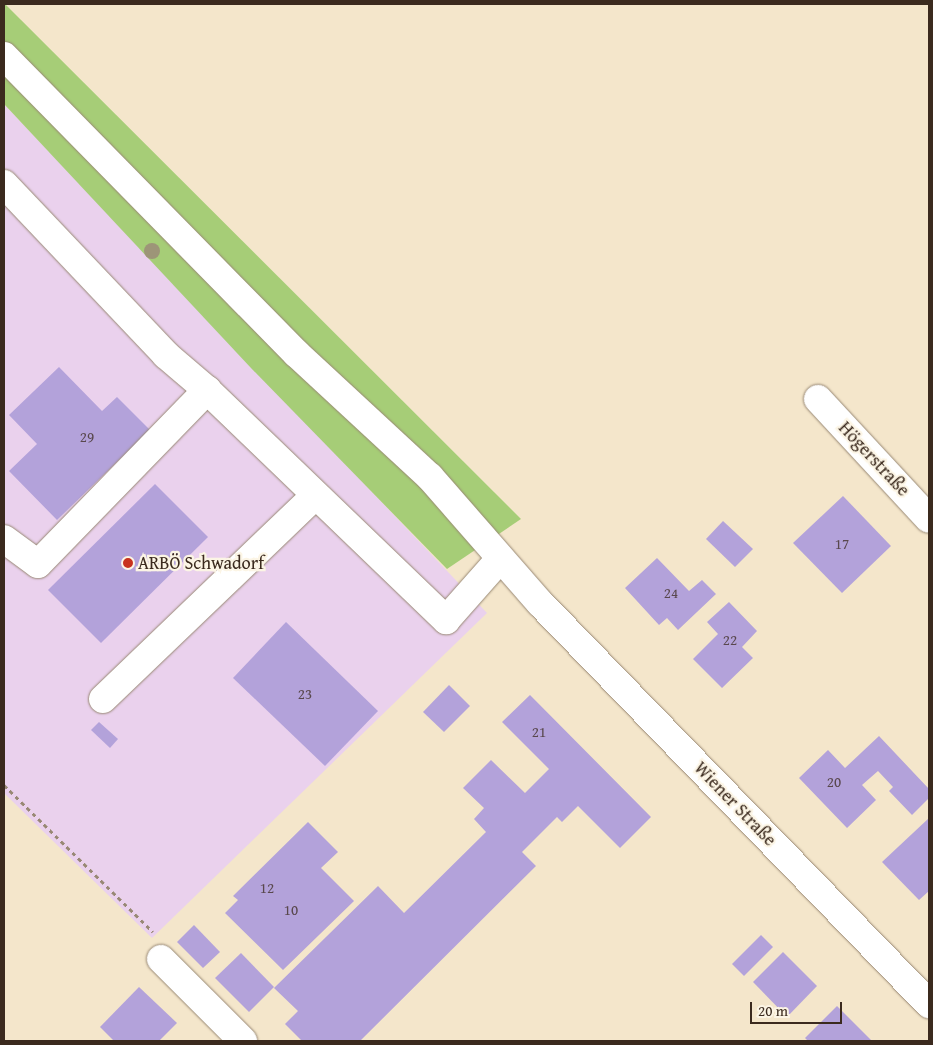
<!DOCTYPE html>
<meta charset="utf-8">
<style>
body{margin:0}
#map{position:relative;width:933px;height:1045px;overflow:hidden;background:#f4e6cb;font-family:"Gentium Book Plus",serif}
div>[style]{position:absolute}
.built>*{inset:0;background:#ead1ed}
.green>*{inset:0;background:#a6cd77}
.building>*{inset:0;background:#b3a2da}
.path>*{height:3px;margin-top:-1.5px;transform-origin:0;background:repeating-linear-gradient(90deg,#988874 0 4px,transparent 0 8px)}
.roads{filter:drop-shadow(0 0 1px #988874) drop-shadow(0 0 1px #988874)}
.minor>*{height:28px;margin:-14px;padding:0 14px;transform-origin:14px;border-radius:14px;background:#fff}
.major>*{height:28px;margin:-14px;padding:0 14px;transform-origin:14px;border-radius:14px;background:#fff}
.trees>*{width:16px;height:16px;margin:-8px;border-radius:50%;background:#9d9578}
.dots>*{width:14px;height:14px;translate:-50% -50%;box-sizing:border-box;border:2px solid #fcf5e5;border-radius:50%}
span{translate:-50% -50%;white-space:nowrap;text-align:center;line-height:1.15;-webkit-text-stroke:4.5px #fcf5e5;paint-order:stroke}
.number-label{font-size:15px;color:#59484d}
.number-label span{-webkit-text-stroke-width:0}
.street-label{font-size:18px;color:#3b2a1e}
.poi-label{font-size:18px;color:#3b2a1e}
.left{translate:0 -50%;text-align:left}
.frame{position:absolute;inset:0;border:5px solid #3b2a1e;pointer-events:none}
.scale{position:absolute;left:750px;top:1002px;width:92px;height:22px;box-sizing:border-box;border:2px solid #3b2a1e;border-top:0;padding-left:6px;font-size:15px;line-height:18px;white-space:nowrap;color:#3b2a1e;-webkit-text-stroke:4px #fcf5e5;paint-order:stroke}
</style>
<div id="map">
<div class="built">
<i style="clip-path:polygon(4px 104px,487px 613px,152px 938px,4px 793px)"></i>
</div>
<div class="green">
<i style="clip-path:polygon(4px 4px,5px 4px,521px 519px,447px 569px,251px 368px,4px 104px)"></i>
</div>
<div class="building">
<i style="clip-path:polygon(59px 367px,102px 411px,117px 397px,150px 430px,57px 520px,9px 471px,37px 444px,9px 415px)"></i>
<i style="clip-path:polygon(155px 484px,208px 537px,101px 643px,48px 590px)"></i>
<i style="clip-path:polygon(843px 496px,891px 546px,842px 593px,793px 543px)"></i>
<i style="clip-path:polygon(723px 521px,753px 549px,735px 567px,706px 539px)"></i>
<i style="clip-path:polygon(657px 558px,689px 591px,702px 580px,716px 594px,678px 630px,667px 618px,659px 625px,625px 588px)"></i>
<i style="clip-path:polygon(729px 602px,757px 631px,742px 647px,753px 658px,722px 688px,693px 659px,718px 634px,707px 622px)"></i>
<i style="clip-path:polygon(286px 622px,378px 711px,325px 766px,233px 678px)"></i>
<i style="clip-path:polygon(449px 685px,470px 706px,444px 732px,423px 712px)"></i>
<i style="clip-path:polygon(530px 695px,651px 817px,620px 848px,578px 806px,562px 822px,557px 817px,522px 852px,536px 866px,360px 1041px,302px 1041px,285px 1024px,298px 1011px,274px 988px,378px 886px,404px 913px,486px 832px,474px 819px,484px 808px,463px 788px,491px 760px,525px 793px,549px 769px,502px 722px)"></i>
<i style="clip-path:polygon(99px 722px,118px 739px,110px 748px,91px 730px)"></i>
<i style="clip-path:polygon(879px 736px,929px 789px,929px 798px,912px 815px,889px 791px,893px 787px,878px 771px,862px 785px,876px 800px,847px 828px,799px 778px,828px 750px,845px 768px)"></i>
<i style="clip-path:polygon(929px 818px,929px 891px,919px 900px,882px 862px)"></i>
<i style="clip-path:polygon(308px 822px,338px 852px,321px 868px,354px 901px,283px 970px,225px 913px,238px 900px,233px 896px)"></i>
<i style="clip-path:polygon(194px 925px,220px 952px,203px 968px,177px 942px)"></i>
<i style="clip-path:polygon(761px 935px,773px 947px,744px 976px,732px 964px)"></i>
<i style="clip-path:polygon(783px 952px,817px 986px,787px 1017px,753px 982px)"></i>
<i style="clip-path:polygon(241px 953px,274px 987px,249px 1012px,215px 978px)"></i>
<i style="clip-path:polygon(139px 987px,177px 1023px,159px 1041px,114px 1041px,100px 1027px)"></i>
<i style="clip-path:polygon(837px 1006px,872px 1041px,808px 1041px,805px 1038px)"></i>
</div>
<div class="path">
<i style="left:4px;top:785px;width:209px;rotate:44.6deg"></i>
</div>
<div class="roads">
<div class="minor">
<i style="left:4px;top:184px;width:236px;rotate:46.5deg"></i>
<i style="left:166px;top:355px;width:54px;rotate:40.5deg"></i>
<i style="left:207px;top:390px;width:332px;rotate:43.9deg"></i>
<i style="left:446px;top:620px;width:81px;rotate:-48.5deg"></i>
<i style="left:818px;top:399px;width:163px;rotate:47.2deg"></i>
<i style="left:4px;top:539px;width:42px;rotate:36.3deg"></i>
<i style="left:38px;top:564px;width:243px;rotate:-45.8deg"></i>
<i style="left:103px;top:699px;width:294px;rotate:-43.8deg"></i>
<i style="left:161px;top:959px;width:116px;rotate:45deg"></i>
</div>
<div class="major">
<i style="left:4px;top:56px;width:418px;rotate:45.5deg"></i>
<i style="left:297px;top:354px;width:181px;rotate:42.8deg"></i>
<i style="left:430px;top:477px;width:167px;rotate:48.9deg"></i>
<i style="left:540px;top:603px;width:559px;rotate:45.87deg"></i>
</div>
</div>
<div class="trees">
<i style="left:152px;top:251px"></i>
</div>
<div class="dots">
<i style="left:128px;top:563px;background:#c8321e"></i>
</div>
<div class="number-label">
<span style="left:87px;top:437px">29</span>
<span style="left:842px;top:544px">17</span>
<span style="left:671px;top:593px">24</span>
<span style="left:730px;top:640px">22</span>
<span style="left:305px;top:694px">23</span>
<span style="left:539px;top:732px">21</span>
<span style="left:834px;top:782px">20</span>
<span style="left:267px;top:888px">12</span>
<span style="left:291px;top:910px">10</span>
</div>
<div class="street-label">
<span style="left:874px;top:459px;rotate:47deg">Högerstraße</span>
<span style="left:735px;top:804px;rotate:46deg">Wiener Straße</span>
</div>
<div class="poi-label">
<span class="left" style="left:138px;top:563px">ARBÖ Schwadorf</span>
</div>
<div class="frame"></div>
<div class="scale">20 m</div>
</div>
